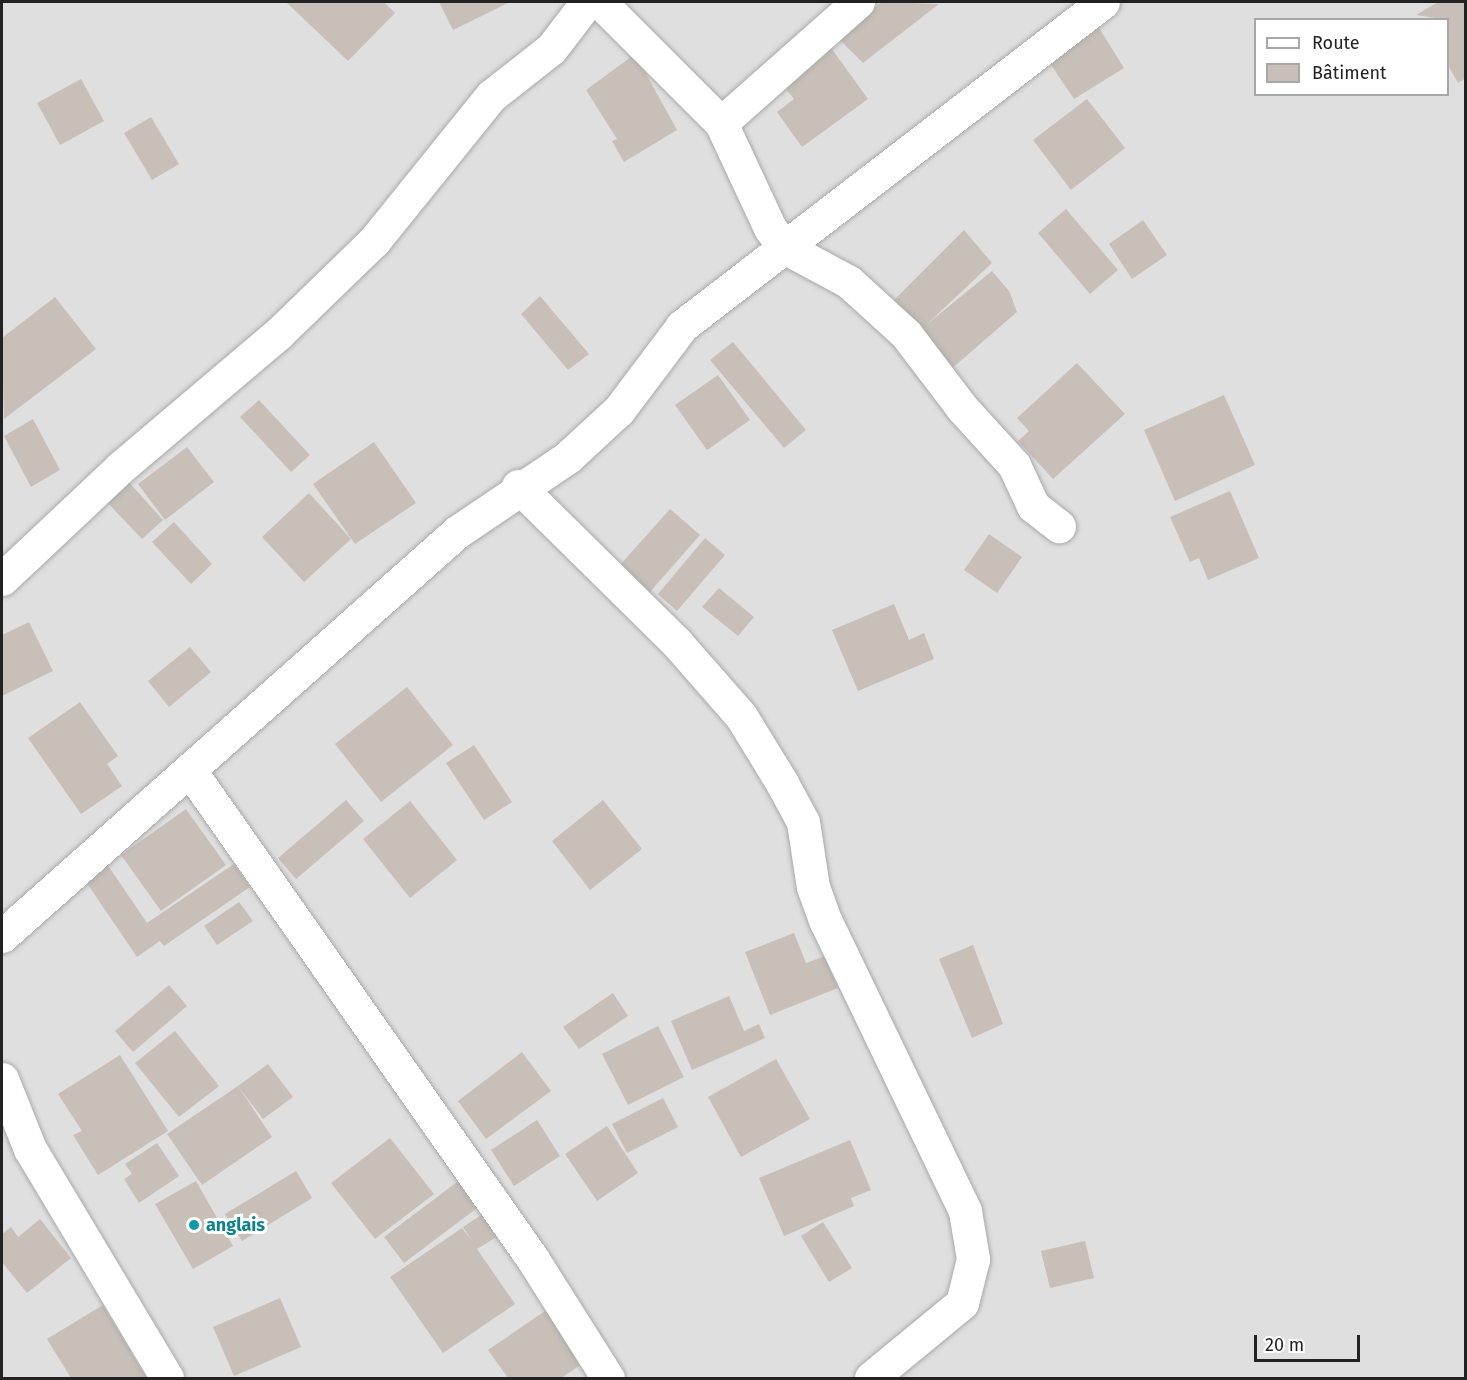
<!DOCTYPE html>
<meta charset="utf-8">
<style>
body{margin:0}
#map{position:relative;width:1467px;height:1380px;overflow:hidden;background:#f2efe9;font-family:"Fira Sans",sans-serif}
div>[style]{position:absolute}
.residential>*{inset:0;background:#e0dfdf}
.building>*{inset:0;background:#c7bfb8}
.roads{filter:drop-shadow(0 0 2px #a9a9a9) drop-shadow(0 0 2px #a9a9a9)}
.minor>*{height:33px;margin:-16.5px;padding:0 16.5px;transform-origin:16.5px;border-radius:16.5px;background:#fff}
.dots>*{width:16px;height:16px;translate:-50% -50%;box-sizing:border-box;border:3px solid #fff;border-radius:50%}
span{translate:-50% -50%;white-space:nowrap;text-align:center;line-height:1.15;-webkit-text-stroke:6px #fff;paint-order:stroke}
.culture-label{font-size:18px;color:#0d838f;font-weight:700}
.left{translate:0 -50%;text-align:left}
.frame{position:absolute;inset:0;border:3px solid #222;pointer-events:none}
.legend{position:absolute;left:1254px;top:18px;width:195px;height:78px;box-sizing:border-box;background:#fff;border:2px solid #a7a7a7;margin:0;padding:8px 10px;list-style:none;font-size:18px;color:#222}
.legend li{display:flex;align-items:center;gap:12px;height:30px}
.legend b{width:30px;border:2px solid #a7a7a7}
.scale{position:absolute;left:1254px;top:1335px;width:106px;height:27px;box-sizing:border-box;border:3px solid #222;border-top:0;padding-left:8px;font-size:18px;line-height:21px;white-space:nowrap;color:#222;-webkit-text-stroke:4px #fff;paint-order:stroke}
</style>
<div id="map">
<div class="residential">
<i style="clip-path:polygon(evenodd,2px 2px,1465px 2px,1465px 1378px,2px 1378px,2px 2px,1256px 20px,1448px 20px,1448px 94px,1256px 94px,1256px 20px)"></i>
</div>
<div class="building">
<i style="clip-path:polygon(286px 2px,384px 2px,395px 13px,348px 61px)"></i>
<i style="clip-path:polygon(439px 2px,510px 2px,453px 30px)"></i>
<i style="clip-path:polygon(882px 2px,939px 4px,863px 63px,835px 35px)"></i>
<i style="clip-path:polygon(1438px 2px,1466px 2px,1466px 78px,1458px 83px,1448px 65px,1448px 20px,1416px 15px)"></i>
<i style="clip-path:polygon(1094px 20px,1124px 68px,1074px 99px,1043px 53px)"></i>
<i style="clip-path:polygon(829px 45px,868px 99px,802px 147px,777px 112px,794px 99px,780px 81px)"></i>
<i style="clip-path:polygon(635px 54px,677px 130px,624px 162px,612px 141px,617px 139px,586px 90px)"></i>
<i style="clip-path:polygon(81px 79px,104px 121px,60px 145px,37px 103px)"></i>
<i style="clip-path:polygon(1087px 99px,1125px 148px,1071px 190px,1033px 140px)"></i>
<i style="clip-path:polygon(151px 117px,179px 164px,152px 180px,124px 133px)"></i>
<i style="clip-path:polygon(1066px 209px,1118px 270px,1090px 294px,1038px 233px)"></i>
<i style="clip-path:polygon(1143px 220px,1167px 255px,1132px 279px,1109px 244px)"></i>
<i style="clip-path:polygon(964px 230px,992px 263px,926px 325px,992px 271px,1009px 291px,1017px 312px,950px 370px,891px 303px)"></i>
<i style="clip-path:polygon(540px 296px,589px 354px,568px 370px,521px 314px)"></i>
<i style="clip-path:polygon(55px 297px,96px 349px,4px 419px,2px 338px)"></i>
<i style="clip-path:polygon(733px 342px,806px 430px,784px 448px,710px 360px)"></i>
<i style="clip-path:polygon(1077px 363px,1125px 414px,1053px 479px,1018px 441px,1029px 431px,1017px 418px)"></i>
<i style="clip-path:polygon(718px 375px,750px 420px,707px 450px,675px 405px)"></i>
<i style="clip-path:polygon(1224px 395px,1255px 465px,1175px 501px,1144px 430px)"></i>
<i style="clip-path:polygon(259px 400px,310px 455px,291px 472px,240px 417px)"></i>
<i style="clip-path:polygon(33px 419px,60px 470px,31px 487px,4px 436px)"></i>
<i style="clip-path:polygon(374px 442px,416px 503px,355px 544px,313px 484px)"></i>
<i style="clip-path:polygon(187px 447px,214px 482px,165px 520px,138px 484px)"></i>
<i style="clip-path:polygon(125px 478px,163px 520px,142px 539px,103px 498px)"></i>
<i style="clip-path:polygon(1230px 491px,1259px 558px,1208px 580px,1199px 558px,1190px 562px,1170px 517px)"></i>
<i style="clip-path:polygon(309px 493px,351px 539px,304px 582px,262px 537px)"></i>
<i style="clip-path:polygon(670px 509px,700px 535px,642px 601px,612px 574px)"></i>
<i style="clip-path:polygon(174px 522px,212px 564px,191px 584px,152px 542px)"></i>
<i style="clip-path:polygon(989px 534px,1022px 557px,997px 593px,964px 570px)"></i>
<i style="clip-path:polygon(705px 538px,725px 555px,677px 611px,658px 594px)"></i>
<i style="clip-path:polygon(719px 588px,754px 617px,738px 636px,702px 607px)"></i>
<i style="clip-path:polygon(894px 604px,909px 640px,924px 633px,934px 659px,858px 691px,832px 630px)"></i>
<i style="clip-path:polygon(29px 622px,53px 671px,2px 696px,2px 635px)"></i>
<i style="clip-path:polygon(190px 647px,211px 672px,169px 707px,148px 681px)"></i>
<i style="clip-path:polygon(407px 687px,453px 745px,381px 802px,335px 744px)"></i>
<i style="clip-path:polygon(80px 702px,118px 756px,107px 764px,122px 786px,81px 814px,28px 738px)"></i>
<i style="clip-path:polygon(474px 745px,512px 802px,484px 820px,446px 763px)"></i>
<i style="clip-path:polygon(346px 800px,364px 821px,296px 879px,278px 858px)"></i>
<i style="clip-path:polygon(603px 800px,642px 849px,590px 890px,552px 841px)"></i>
<i style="clip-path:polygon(410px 801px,457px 860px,410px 898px,363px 839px)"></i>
<i style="clip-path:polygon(186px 809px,226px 865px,161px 911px,121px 855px)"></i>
<i style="clip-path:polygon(103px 858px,147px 923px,234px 864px,250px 887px,164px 946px,160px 941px,137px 957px,80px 873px)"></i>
<i style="clip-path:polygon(239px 902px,253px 921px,217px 945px,204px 926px)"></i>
<i style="clip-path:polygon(794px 933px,806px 963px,825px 956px,838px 988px,770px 1015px,745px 952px)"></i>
<i style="clip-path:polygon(973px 945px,1003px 1024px,972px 1038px,939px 959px)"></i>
<i style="clip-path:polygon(169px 985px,187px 1006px,133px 1052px,115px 1031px)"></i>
<i style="clip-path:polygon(613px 993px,628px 1016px,579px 1049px,563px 1027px)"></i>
<i style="clip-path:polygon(729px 996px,744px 1031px,759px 1024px,765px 1038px,692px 1070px,671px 1021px)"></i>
<i style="clip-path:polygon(658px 1026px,684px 1077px,628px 1105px,602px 1054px)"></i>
<i style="clip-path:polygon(175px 1031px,219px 1086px,179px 1117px,135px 1063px)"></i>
<i style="clip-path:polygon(522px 1052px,551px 1091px,486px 1139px,458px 1101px)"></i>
<i style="clip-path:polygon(120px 1055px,168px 1131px,98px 1175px,73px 1135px,82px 1131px,58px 1094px)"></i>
<i style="clip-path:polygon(776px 1059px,810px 1119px,741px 1157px,708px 1097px)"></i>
<i style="clip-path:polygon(268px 1064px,293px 1097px,263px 1119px,238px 1086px)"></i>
<i style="clip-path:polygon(238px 1086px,272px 1137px,202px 1185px,167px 1134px)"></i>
<i style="clip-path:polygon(663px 1098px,678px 1127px,627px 1153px,612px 1124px)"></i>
<i style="clip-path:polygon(537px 1120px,560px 1156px,514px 1186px,491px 1150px)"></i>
<i style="clip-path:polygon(607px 1126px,638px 1173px,597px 1201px,565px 1154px)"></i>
<i style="clip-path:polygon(390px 1138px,434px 1194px,375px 1239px,331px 1183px)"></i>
<i style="clip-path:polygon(850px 1140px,871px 1190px,851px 1198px,854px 1206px,784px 1236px,759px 1178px)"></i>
<i style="clip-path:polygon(157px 1143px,179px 1176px,139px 1203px,124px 1179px,132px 1174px,125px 1164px)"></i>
<i style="clip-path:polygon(296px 1171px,312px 1198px,242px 1241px,225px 1214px)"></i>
<i style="clip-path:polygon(461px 1179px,481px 1205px,404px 1263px,384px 1237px)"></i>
<i style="clip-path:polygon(196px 1181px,233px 1246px,193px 1269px,155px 1204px)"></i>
<i style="clip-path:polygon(489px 1210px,503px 1233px,477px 1249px,515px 1304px,443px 1353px,390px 1277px,462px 1228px,472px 1241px,463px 1227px)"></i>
<i style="clip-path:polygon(40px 1219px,71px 1258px,27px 1293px,2px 1262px,2px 1234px,11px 1227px,18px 1237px)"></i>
<i style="clip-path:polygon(823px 1222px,852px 1268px,829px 1282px,801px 1236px)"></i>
<i style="clip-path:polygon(1085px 1241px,1094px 1278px,1050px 1288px,1041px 1251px)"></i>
<i style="clip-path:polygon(280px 1298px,301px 1347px,234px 1376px,213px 1327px)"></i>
<i style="clip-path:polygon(103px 1305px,146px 1377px,143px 1378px,71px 1378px,47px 1339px)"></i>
<i style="clip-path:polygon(551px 1307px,588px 1360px,561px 1378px,508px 1378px,488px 1350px)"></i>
</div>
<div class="roads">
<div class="minor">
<i style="left:600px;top:2px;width:171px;rotate:45deg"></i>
<i style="left:721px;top:123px;width:116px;rotate:65deg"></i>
<i style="left:770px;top:228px;width:24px;rotate:54deg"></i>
<i style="left:784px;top:247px;width:74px;rotate:28.3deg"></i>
<i style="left:849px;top:282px;width:77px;rotate:42.4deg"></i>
<i style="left:906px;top:334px;width:94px;rotate:52.8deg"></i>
<i style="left:963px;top:409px;width:76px;rotate:47.7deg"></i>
<i style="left:1014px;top:465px;width:45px;rotate:65.1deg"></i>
<i style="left:1033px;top:506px;width:33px;rotate:38deg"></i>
<i style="left:721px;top:123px;width:183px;rotate:-41.5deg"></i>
<i style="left:518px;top:486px;width:223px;rotate:44.6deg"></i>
<i style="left:677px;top:643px;width:97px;rotate:48.8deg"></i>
<i style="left:741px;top:716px;width:79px;rotate:58.5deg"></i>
<i style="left:782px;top:783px;width:44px;rotate:61.7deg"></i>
<i style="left:803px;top:822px;width:66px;rotate:81.3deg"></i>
<i style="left:813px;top:887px;width:37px;rotate:70deg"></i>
<i style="left:826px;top:922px;width:321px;rotate:64.3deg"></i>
<i style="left:965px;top:1211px;width:49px;rotate:80.5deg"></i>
<i style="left:973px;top:1259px;width:45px;rotate:104deg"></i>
<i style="left:962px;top:1303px;width:118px;rotate:140.5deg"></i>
<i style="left:2px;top:579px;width:163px;rotate:-43.3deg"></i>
<i style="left:121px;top:467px;width:206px;rotate:-40.3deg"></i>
<i style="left:278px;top:334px;width:134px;rotate:-44.1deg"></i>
<i style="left:374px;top:241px;width:186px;rotate:-51.1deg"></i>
<i style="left:491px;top:96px;width:76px;rotate:-38.1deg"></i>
<i style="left:551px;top:49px;width:59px;rotate:-52.5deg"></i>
<i style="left:191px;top:772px;width:594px;rotate:54.94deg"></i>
<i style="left:532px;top:1258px;width:142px;rotate:57.7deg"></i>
<i style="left:2px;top:936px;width:608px;rotate:-41.6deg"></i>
<i style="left:457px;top:532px;width:134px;rotate:-34deg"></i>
<i style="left:568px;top:457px;width:69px;rotate:-42.7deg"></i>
<i style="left:619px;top:410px;width:105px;rotate:-53.1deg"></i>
<i style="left:682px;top:326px;width:531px;rotate:-37.58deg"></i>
<i style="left:2px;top:1079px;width:75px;rotate:68.2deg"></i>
<i style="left:30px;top:1149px;width:267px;rotate:59.1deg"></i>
</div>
</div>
<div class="dots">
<i style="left:194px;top:1225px;background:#0f9aa8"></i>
</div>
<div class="culture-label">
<span class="left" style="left:206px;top:1225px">anglais</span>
</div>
<div class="frame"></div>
<ul class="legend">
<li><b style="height:8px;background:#fff"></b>Route</li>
<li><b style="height:16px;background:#c7bfb8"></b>Bâtiment</li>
</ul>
<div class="scale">20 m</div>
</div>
